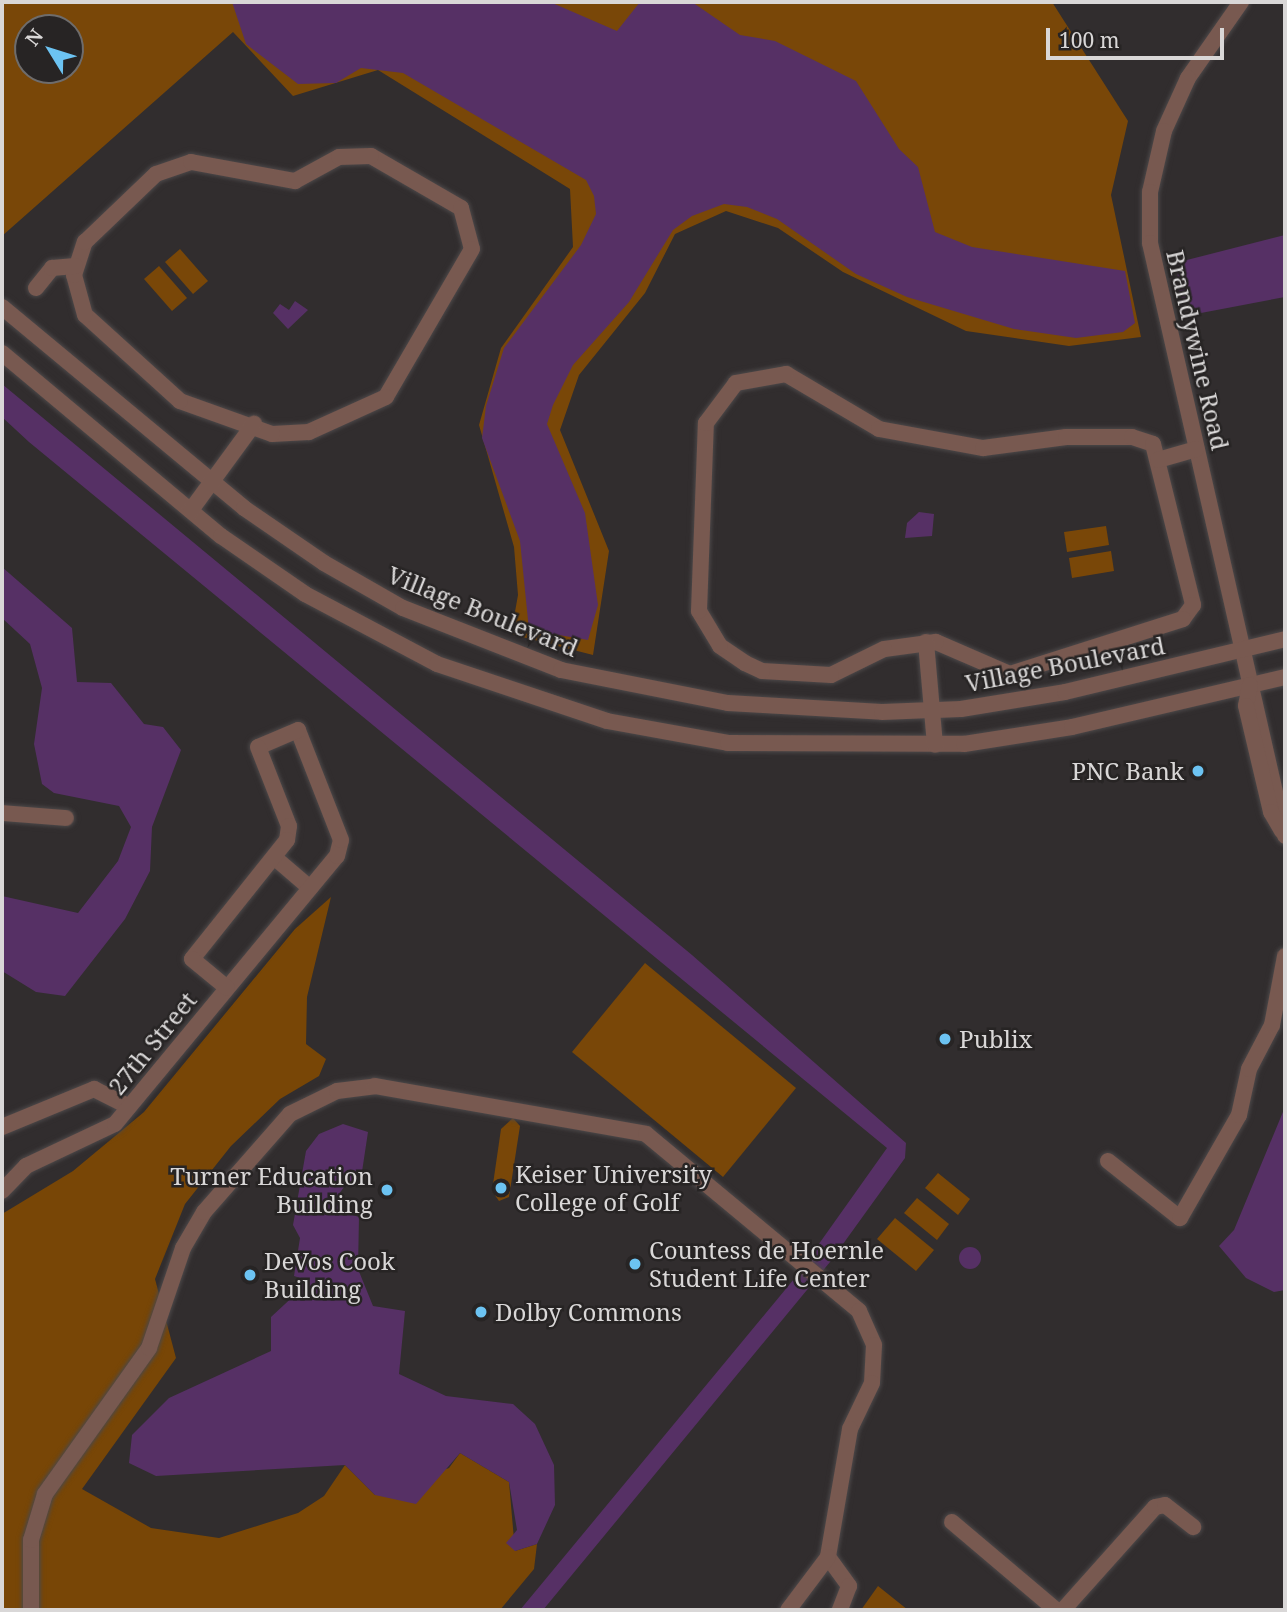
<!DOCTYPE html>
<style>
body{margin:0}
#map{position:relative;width:1287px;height:1612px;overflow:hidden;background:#312d2e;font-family:"Noto Serif",serif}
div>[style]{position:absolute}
.green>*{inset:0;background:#794708}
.forest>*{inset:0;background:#784606}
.water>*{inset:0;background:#563065}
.round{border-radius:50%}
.roads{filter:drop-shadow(0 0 2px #4c4849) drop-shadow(0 0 2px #4c4849)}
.minor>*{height:16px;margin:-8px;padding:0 8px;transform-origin:8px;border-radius:8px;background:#785950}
.dots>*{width:19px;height:19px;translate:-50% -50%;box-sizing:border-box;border:4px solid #272424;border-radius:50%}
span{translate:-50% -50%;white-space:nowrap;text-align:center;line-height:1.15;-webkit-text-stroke:5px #272424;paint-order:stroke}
.street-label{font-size:24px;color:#d9d7d7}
.poi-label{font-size:24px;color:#d9d7d7}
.right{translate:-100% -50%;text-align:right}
.left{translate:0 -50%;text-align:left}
.frame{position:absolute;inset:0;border:4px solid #d9d7d7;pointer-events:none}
.north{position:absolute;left:14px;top:14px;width:70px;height:70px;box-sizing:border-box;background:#272424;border:2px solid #6e6c6c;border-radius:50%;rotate:308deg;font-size:19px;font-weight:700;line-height:28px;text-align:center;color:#d9d7d7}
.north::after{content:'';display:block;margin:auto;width:24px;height:32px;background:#6cc3f2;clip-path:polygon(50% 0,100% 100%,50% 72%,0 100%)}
.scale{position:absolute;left:1046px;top:28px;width:178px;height:32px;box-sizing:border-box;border:4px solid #d9d7d7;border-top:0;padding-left:9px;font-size:21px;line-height:24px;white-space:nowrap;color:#d9d7d7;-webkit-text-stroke:5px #272424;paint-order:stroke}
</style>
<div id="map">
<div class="green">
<i style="clip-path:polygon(evenodd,2px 2px,1052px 2px,1128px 121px,1111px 195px,1141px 337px,1069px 346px,966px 331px,843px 272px,778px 228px,726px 211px,675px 234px,645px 293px,579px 375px,560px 430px,609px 551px,593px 655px,511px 634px,518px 595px,514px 547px,479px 425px,501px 348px,573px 247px,570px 189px,378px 70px,293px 96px,233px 32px,2px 236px,2px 2px,28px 28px,70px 28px,70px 70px,28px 70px,28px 28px)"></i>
<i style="clip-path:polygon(180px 249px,208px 281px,193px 294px,165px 262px)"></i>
<i style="clip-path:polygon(159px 266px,187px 298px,172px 311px,144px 279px)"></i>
<i style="clip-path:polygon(1106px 526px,1109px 545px,1067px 552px,1064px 532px)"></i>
<i style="clip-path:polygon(1111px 551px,1114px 571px,1072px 578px,1069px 558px)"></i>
<i style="clip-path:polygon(645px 963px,796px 1088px,723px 1177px,572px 1052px)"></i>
<i style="clip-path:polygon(513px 1118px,520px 1126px,509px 1197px,499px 1201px,492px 1191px,501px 1129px)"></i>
<i style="clip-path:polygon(938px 1173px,970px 1199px,958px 1215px,925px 1188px)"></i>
<i style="clip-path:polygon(917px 1198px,949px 1224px,937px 1240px,904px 1213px)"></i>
<i style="clip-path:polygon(895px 1218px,934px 1250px,916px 1271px,877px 1239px)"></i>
<i style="clip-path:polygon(878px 1586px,908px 1610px,861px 1610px)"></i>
</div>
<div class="forest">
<i style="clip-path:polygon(331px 897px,307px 997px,306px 1044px,326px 1059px,319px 1076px,280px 1099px,231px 1146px,185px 1204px,155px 1279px,176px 1358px,82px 1489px,151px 1528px,219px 1538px,298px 1513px,324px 1496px,345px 1465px,375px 1495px,449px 1468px,460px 1453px,509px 1482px,515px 1551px,537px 1544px,534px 1569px,500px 1610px,2px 1610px,2px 1214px,73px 1171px,144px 1112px,295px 929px)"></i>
</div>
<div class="water">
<i style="clip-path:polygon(232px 2px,550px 2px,617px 31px,640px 2px,692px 2px,740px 35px,775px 41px,856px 81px,899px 149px,918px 167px,935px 232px,972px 247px,1125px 271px,1135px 323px,1123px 332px,1076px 338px,1014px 329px,907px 297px,856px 274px,777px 219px,747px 207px,724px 204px,692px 216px,673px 230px,629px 302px,573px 365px,553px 405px,547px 424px,585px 513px,598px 605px,588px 640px,529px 630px,520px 541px,482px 438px,486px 406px,504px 348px,581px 245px,596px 214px,594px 196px,586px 180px,403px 73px,361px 68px,336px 83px,298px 84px,246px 44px)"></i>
<i style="clip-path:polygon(1285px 235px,1285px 297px,1201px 313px,1176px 293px,1179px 262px)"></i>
<i style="clip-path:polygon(295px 301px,308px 310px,288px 329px,273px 313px,280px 304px,289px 310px)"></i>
<i style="clip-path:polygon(2px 384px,692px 955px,906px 1143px,905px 1158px,830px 1262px,543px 1610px,520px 1610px,794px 1279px,887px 1148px,29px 442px,2px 417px)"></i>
<i style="clip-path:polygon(919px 512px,934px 514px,932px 536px,905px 538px,907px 523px)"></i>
<i style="clip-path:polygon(2px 567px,72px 628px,77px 682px,111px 683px,144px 724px,163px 727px,181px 750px,152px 827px,150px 871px,125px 919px,65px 996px,36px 992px,2px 971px,2px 896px,78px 913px,118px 861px,131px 827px,119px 806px,54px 793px,42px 784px,34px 744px,42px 688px,30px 644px,2px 618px)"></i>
<i style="clip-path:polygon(1285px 1107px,1285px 1290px,1274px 1292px,1246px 1278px,1219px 1246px,1234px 1230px)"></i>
<i style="clip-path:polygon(343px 1124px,368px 1132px,360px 1185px,346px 1184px,335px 1200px,340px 1211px,359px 1217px,358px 1269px,373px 1306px,405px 1311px,399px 1374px,446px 1396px,513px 1404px,535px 1424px,554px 1465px,555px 1505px,537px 1544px,515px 1551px,506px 1543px,517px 1530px,509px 1482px,460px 1453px,416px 1504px,375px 1495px,345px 1465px,156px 1476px,129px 1463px,132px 1435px,169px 1398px,271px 1351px,271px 1317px,299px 1291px,300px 1278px,294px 1276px,300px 1238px,293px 1225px,306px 1151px,319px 1134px)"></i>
<i class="round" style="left:959px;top:1247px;width:22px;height:22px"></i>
</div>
<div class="roads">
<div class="minor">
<i style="left:1241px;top:2px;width:93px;rotate:124.9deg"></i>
<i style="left:1188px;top:78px;width:58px;rotate:114.4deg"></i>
<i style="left:1164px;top:131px;width:63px;rotate:102.9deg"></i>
<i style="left:1150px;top:192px;width:51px;rotate:90deg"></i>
<i style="left:1150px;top:243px;width:608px;rotate:77.17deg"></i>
<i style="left:371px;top:156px;width:104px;rotate:30deg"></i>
<i style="left:461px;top:208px;width:42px;rotate:75deg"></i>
<i style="left:472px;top:249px;width:171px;rotate:120.2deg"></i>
<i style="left:386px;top:397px;width:85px;rotate:155.6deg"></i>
<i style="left:309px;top:432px;width:37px;rotate:177deg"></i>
<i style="left:272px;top:434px;width:98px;rotate:-160.3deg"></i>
<i style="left:180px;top:401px;width:128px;rotate:-137.8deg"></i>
<i style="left:85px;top:315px;width:41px;rotate:-105.4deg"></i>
<i style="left:74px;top:275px;width:35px;rotate:-72deg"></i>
<i style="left:85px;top:242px;width:98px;rotate:-43.8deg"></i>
<i style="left:156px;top:174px;width:37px;rotate:-19deg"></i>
<i style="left:191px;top:162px;width:106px;rotate:10.4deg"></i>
<i style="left:295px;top:181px;width:50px;rotate:-28.6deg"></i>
<i style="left:339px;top:157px;width:32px;rotate:-2deg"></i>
<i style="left:36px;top:288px;width:26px;rotate:-51deg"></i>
<i style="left:52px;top:268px;width:23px;rotate:-5deg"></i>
<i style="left:2px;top:307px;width:315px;rotate:39.7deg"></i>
<i style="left:244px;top:508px;width:97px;rotate:34.5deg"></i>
<i style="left:324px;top:563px;width:91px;rotate:29.7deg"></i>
<i style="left:403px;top:608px;width:170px;rotate:21.4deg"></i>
<i style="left:561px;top:670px;width:170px;rotate:11.2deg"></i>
<i style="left:728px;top:703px;width:154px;rotate:3.3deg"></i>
<i style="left:882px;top:712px;width:79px;rotate:-2.2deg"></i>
<i style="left:961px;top:709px;width:105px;rotate:-9.3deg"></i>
<i style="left:1065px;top:692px;width:226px;rotate:-13.5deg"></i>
<i style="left:2px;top:353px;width:285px;rotate:39.9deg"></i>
<i style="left:221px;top:536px;width:102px;rotate:34.6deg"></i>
<i style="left:305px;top:594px;width:149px;rotate:27.9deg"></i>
<i style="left:437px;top:664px;width:179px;rotate:18.5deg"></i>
<i style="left:607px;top:721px;width:123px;rotate:10.3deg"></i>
<i style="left:728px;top:743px;width:236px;rotate:0.2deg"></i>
<i style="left:964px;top:744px;width:109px;rotate:-8.9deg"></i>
<i style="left:1072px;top:727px;width:219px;rotate:-13.2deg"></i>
<i style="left:786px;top:374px;width:108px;rotate:30.6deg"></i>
<i style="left:879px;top:429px;width:106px;rotate:10.4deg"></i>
<i style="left:983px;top:448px;width:84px;rotate:-7.5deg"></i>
<i style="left:1066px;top:437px;width:66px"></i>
<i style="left:1132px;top:437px;width:22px;rotate:18deg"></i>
<i style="left:1153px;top:444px;width:166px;rotate:76deg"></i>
<i style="left:1193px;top:605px;width:17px;rotate:126deg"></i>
<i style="left:1183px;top:619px;width:182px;rotate:162.4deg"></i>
<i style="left:1010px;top:674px;width:81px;rotate:-156.6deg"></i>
<i style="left:936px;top:642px;width:52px;rotate:172.3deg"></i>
<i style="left:884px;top:649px;width:59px;rotate:153.9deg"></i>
<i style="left:831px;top:675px;width:69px;rotate:-176.7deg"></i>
<i style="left:762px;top:671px;width:19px;rotate:-155deg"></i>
<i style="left:745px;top:663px;width:30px;rotate:-146deg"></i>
<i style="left:720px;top:646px;width:41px;rotate:-121deg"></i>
<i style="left:699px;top:611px;width:188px;rotate:-87.9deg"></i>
<i style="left:706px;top:423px;width:50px;rotate:-53.1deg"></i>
<i style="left:736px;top:383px;width:51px;rotate:-10.2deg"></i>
<i style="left:1158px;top:460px;width:40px;rotate:-16deg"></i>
<i style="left:191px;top:510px;width:107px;rotate:-53.8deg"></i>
<i style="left:926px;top:642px;width:103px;rotate:85deg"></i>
<i style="left:1250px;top:685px;width:21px;rotate:101deg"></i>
<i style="left:1246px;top:706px;width:109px;rotate:76.7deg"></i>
<i style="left:1271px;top:812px;width:22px;rotate:60deg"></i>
<i style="left:2px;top:813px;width:64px;rotate:4.5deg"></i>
<i style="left:275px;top:858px;width:46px;rotate:40.6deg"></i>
<i style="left:2px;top:1127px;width:100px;rotate:-22.4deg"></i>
<i style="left:94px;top:1089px;width:39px;rotate:27deg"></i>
<i style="left:1108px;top:1161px;width:92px;rotate:38.4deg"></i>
<i style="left:1180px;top:1218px;width:119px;rotate:-60.2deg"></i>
<i style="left:1239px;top:1115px;width:47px;rotate:-77.7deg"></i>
<i style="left:1249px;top:1069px;width:50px;rotate:-62.4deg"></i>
<i style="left:1272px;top:1025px;width:70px;rotate:-79.3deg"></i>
<i style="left:2px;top:1191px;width:35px;rotate:-46deg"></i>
<i style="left:26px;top:1166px;width:98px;rotate:-25.3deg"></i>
<i style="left:115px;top:1124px;width:348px;rotate:-50.4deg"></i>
<i style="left:337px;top:856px;width:16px;rotate:-76deg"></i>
<i style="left:341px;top:840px;width:118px;rotate:-111.4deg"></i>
<i style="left:298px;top:730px;width:43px;rotate:157deg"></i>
<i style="left:258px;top:747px;width:85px;rotate:68.6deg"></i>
<i style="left:289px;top:826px;width:14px;rotate:98deg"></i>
<i style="left:287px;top:840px;width:152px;rotate:128.6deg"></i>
<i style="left:192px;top:959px;width:45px;rotate:39.6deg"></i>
<i style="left:952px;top:1522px;width:136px;rotate:40.2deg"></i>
<i style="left:828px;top:1557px;width:36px;rotate:54deg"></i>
<i style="left:849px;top:1586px;width:26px;rotate:111deg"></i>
<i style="left:31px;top:1610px;width:70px;rotate:-90deg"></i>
<i style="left:31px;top:1540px;width:48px;rotate:-73.1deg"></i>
<i style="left:45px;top:1494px;width:179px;rotate:-54.5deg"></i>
<i style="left:149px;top:1348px;width:106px;rotate:-71.2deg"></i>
<i style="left:183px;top:1248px;width:42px;rotate:-59.7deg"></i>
<i style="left:204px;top:1212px;width:130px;rotate:-48.7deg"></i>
<i style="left:290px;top:1114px;width:52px;rotate:-26.1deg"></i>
<i style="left:337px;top:1091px;width:38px;rotate:-7deg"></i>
<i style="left:375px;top:1086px;width:275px;rotate:10deg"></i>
<i style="left:646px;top:1134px;width:277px;rotate:39.7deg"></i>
<i style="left:859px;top:1311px;width:37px;rotate:66deg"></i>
<i style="left:874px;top:1345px;width:38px;rotate:93deg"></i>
<i style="left:872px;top:1383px;width:51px;rotate:115.6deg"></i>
<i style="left:850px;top:1429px;width:130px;rotate:99.8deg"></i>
<i style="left:828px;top:1557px;width:66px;rotate:127deg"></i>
<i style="left:1063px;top:1610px;width:138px;rotate:-48.2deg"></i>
<i style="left:1155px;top:1507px;width:10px;rotate:-11deg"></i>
<i style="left:1165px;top:1505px;width:36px;rotate:38deg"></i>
</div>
</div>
<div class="dots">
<i style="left:1198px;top:771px;background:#6cc3f2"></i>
<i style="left:945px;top:1039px;background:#6cc3f2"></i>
<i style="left:501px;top:1188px;background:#6cc3f2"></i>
<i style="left:387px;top:1190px;background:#6cc3f2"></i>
<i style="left:635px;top:1264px;background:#6cc3f2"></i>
<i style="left:250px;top:1275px;background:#6cc3f2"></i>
<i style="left:481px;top:1312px;background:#6cc3f2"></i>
</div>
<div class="street-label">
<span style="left:1198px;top:350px;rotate:77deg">Brandywine Road</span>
<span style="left:483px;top:611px;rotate:22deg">Village Boulevard</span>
<span style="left:1065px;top:664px;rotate:-11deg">Village Boulevard</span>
<span style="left:152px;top:1043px;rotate:-51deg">27th Street</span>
</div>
<div class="poi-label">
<span class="right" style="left:1184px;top:771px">PNC Bank</span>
<span class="left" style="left:959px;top:1039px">Publix</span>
<span class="left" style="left:515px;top:1188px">Keiser University<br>College of Golf</span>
<span class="right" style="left:373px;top:1190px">Turner Education<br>Building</span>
<span class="left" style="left:649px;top:1264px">Countess de Hoernle<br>Student Life Center</span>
<span class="left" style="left:264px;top:1275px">DeVos Cook<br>Building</span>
<span class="left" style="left:495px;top:1312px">Dolby Commons</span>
</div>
<div class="frame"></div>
<div class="north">N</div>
<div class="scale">100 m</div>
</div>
